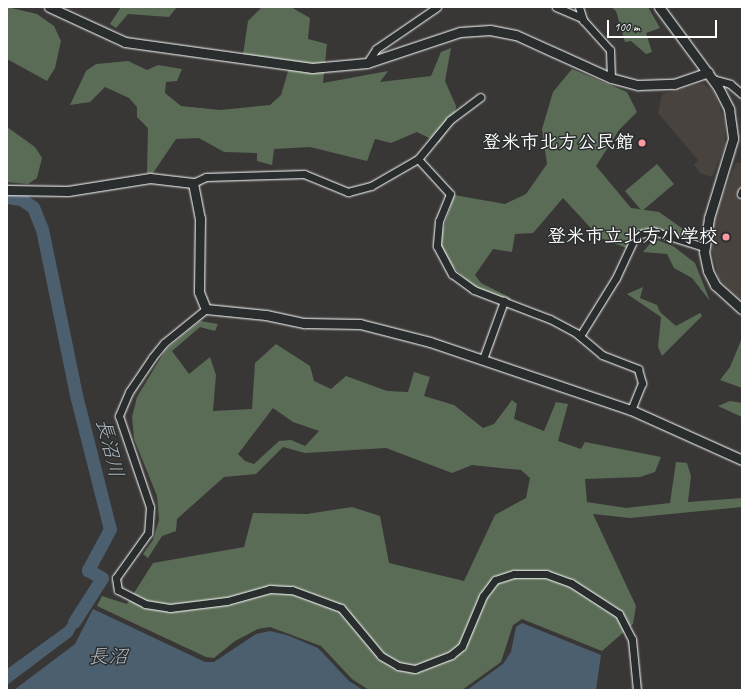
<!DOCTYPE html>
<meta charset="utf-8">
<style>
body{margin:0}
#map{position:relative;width:749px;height:697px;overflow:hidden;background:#383736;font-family:Caveat,"Klee One",sans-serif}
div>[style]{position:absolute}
.built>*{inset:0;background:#48433f}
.green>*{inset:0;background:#5a6c56}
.water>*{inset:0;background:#4c5f6f}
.river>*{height:13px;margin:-6.5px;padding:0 6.5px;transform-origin:6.5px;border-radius:6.5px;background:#4c5f6f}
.roads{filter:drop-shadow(0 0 1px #fff) drop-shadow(0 0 1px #fff)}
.minor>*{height:7px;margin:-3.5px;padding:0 3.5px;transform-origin:3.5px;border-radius:3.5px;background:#2a2d2e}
.tertiary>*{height:9px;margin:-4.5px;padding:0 4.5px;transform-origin:4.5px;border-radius:4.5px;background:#2a2d2e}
.dots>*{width:11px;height:11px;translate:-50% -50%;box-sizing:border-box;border:2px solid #2a2d2e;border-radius:50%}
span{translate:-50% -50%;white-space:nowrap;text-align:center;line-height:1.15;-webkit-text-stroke:3px #2a2d2e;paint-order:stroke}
.poi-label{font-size:19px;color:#fff;font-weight:700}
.right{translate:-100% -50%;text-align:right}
.water-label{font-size:20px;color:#aeb7be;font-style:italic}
.frame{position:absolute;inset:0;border:8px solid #fff;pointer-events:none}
.scale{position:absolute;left:607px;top:20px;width:110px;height:18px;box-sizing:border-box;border:2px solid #fff;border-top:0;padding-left:5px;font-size:12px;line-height:14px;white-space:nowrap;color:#fff;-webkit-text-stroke:3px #2a2d2e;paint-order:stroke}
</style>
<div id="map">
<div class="built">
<i style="clip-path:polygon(703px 83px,715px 93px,725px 123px,725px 146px,712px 177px,700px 173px,694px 165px,698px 160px,658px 113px,662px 94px)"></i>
<i style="clip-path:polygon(736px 163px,742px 163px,742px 302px,719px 279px,710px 244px,714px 218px)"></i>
</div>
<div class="green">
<i style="clip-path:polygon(7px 7px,37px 14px,54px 26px,61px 41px,55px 68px,47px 81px,7px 59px)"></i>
<i style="clip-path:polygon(121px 7px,177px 7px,169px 17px,128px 14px,116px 28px,110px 24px)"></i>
<i style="clip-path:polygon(262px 7px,291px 7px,310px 18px,308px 39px,327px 44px,323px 83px,388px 71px,380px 82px,431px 76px,441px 52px,451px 48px,445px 81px,456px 106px,454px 121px,439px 143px,417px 132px,391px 143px,375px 139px,367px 161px,310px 147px,274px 149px,272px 165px,257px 161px,257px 153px,224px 152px,199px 138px,176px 139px,153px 173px,147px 173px,148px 128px,137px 117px,137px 107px,129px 98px,105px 87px,90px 102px,70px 105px,86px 71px,96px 64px,128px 61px,147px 70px,158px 65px,182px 69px,177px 81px,166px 82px,165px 93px,181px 106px,220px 110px,270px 105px,281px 95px,289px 68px,242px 61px,248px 21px)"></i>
<i style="clip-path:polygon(611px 7px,648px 7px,660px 28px,646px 33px,652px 52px,646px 54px,631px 41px,625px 42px,616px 11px)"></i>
<i style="clip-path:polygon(572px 69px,627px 92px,637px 112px,619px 130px,596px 166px,631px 208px,659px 212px,693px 236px,681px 238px,648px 229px,632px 250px,600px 238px,563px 198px,533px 233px,515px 234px,512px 252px,493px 249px,475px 275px,481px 283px,511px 298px,505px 305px,480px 293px,448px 262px,441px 248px,442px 233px,454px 195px,505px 204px,526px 194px,547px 164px,542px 129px,553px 92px)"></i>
<i style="clip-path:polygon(7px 127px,35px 147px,42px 158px,37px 178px,28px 184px,7px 182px)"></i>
<i style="clip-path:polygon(657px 164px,674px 184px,642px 211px,625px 191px)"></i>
<i style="clip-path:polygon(654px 239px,673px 246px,695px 263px,710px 301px,692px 278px,674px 268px,667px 254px,643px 252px)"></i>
<i style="clip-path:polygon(643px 287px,640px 298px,657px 305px,660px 312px,676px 326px,700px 313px,702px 316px,662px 356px,658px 347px,661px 317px,627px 294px)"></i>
<i style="clip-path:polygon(evenodd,200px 321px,218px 324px,215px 331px,200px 327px,172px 351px,189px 374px,210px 357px,216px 375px,213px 411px,252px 409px,255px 363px,276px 344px,310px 366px,314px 381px,331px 389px,346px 376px,387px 391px,408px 392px,414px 372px,430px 377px,424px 396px,454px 405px,483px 428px,494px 424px,512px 400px,517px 404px,514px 419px,544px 431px,556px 402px,568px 404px,558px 441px,581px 449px,585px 442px,661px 457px,655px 472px,640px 477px,585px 479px,587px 502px,626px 508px,670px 503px,676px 462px,687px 463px,691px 476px,688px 502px,742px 498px,742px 507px,630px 518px,593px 514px,636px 606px,633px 624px,602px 651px,522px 619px,513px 625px,501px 662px,462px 690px,369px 690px,352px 679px,321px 646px,270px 627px,258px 629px,235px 641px,214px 658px,206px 657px,97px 606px,102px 596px,127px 604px,153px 563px,244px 547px,253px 513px,307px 514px,352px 507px,380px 516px,389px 563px,464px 581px,495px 515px,526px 498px,530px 478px,521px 470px,472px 465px,452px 473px,386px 448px,305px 453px,283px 447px,256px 474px,224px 477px,177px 519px,176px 531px,162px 536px,148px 558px,143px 554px,153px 540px,159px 520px,157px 496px,134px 439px,132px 417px,137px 397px,166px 349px,200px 321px,273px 408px,293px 422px,319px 431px,305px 446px,291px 440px,279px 441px,254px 464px,245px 461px,238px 454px,273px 408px)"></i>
<i style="clip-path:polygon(742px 338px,742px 388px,720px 380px,730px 367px)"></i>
<i style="clip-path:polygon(730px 401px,742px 403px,742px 417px,718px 406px)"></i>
</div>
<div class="water">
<i style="clip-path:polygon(81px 606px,86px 610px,72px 636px,7px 685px,7px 669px,65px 627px)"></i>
<i style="clip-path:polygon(93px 609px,205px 662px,214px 662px,256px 634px,270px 631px,287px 635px,318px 648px,349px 681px,363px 690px,14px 690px,75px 644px)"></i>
<i style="clip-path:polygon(522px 623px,601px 655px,596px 690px,467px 690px,503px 664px,511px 652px,516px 627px)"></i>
</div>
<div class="river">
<i style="left:7px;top:197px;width:14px;rotate:8deg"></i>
<i style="left:21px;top:199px;width:14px;rotate:34deg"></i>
<i style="left:33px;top:207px;width:24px;rotate:68deg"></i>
<i style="left:42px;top:229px;width:169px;rotate:78.4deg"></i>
<i style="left:76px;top:395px;width:138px;rotate:75.8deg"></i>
<i style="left:110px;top:529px;width:47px;rotate:118.2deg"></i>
<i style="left:88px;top:570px;width:16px;rotate:30deg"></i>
<i style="left:102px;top:578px;width:52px;rotate:122.5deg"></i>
</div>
<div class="roads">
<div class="minor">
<i style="left:556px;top:7px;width:28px;rotate:23deg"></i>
<i style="left:579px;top:7px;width:14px;rotate:73deg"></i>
<i style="left:583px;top:20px;width:40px;rotate:48deg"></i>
<i style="left:610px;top:50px;width:28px;rotate:88deg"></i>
<i style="left:367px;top:63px;width:17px;rotate:-57deg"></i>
<i style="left:376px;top:49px;width:74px;rotate:-34.5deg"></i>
<i style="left:713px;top:79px;width:18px;rotate:16deg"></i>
<i style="left:730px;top:84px;width:16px;rotate:40deg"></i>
<i style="left:418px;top:159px;width:50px;rotate:-50.6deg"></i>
<i style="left:450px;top:120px;width:38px;rotate:-37deg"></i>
<i style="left:193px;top:183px;width:14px;rotate:-25deg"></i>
<i style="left:206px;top:177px;width:98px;rotate:-1.8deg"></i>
<i style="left:304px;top:174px;width:48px;rotate:22.2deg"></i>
<i style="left:348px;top:192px;width:24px;rotate:-15deg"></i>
<i style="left:371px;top:186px;width:54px;rotate:-29.9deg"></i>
<i style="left:418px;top:159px;width:47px;rotate:47.6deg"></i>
<i style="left:450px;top:194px;width:29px;rotate:112deg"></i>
<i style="left:439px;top:221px;width:25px;rotate:95deg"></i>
<i style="left:437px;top:246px;width:32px;rotate:62deg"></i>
<i style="left:452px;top:274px;width:27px;rotate:36deg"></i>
<i style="left:474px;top:290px;width:81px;rotate:20.9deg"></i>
<i style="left:550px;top:319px;width:30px;rotate:28deg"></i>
<i style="left:576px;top:333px;width:34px;rotate:40deg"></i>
<i style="left:602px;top:355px;width:39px;rotate:21deg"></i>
<i style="left:638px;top:369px;width:15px;rotate:74deg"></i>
<i style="left:642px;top:383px;width:29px;rotate:112deg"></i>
<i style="left:741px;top:194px;width:3px;rotate:-72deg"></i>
<i style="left:206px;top:309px;width:54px;rotate:141deg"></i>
<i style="left:164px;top:343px;width:19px;rotate:129deg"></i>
<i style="left:152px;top:358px;width:41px;rotate:124.1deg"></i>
<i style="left:129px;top:392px;width:26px;rotate:113deg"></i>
<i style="left:119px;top:416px;width:96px;rotate:71.2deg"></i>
<i style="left:150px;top:507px;width:26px;rotate:94deg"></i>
<i style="left:148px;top:533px;width:55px;rotate:125.4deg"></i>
<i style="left:116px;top:578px;width:12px;rotate:81deg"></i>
<i style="left:118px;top:590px;width:30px;rotate:27deg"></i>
<i style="left:145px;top:604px;width:25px;rotate:9deg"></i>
<i style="left:170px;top:608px;width:57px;rotate:-7deg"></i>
<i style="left:227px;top:601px;width:45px;rotate:-15.6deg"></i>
<i style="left:270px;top:589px;width:22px;rotate:3deg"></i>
<i style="left:292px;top:590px;width:52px;rotate:20.2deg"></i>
<i style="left:341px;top:608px;width:62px;rotate:50.2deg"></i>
<i style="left:381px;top:656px;width:20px;rotate:30deg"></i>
<i style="left:398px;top:666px;width:17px;rotate:10deg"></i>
<i style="left:415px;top:669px;width:39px;rotate:-21deg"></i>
<i style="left:451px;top:655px;width:14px;rotate:-39deg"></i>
<i style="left:462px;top:646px;width:54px;rotate:-67.2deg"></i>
<i style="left:483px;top:596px;width:20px;rotate:-53deg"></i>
<i style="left:495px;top:580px;width:20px;rotate:-18deg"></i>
<i style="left:514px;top:574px;width:32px"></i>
<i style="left:546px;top:574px;width:27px;rotate:20deg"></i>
<i style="left:571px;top:583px;width:57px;rotate:32.9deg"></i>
<i style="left:619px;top:614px;width:28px;rotate:63deg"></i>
<i style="left:632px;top:639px;width:51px;rotate:84.4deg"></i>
<i style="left:580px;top:336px;width:68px;rotate:-58.2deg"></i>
<i style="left:616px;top:278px;width:47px;rotate:-65.1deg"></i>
<i style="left:636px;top:235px;width:17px;rotate:-13deg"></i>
<i style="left:653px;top:231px;width:53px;rotate:17.4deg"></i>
<i style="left:483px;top:359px;width:62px;rotate:-70.1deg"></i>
</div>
<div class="tertiary">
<i style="left:49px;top:7px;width:84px;rotate:24.7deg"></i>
<i style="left:125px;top:42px;width:189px;rotate:7.9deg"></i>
<i style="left:312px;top:68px;width:55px;rotate:-5.2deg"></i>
<i style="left:367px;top:63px;width:98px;rotate:-18.4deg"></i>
<i style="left:460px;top:32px;width:30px;rotate:-4deg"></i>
<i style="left:490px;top:30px;width:26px;rotate:11deg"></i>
<i style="left:516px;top:35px;width:104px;rotate:24.4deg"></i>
<i style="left:611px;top:78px;width:28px;rotate:15deg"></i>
<i style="left:638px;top:85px;width:36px;rotate:-2deg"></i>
<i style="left:674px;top:84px;width:36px;rotate:-19deg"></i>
<i style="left:659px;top:7px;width:99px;rotate:53.6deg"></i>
<i style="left:718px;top:87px;width:25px;rotate:63deg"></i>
<i style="left:729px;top:109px;width:30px;rotate:82deg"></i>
<i style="left:733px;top:139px;width:83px;rotate:106.9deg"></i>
<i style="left:709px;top:218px;width:34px;rotate:98deg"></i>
<i style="left:704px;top:252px;width:19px;rotate:78deg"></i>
<i style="left:708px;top:271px;width:16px;rotate:63deg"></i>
<i style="left:715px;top:285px;width:36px;rotate:42deg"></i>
<i style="left:7px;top:190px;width:61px;rotate:0.9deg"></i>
<i style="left:68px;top:191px;width:83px;rotate:-9deg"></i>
<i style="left:150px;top:178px;width:43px;rotate:6.6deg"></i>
<i style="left:193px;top:183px;width:36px;rotate:79deg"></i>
<i style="left:200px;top:218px;width:74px;rotate:90.8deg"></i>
<i style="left:199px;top:292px;width:18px;rotate:68deg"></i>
<i style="left:206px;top:309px;width:60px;rotate:5.7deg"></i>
<i style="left:266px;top:315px;width:40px;rotate:12deg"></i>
<i style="left:305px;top:323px;width:55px;rotate:1deg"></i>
<i style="left:360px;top:324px;width:72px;rotate:14.4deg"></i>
<i style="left:430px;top:342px;width:212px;rotate:18.7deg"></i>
<i style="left:631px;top:410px;width:122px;rotate:24.2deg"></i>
</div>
</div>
<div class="dots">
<i style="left:642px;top:143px;background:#ff9aa2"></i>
<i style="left:726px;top:237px;background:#ff9aa2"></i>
</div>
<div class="poi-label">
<span class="right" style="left:634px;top:143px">登米市北方公民館</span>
<span class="right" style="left:718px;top:237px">登米市立北方小学校</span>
</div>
<div class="water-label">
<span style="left:110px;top:448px;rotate:76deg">長沼川</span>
<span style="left:108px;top:656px">長沼</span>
</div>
<div class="frame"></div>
<div class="scale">100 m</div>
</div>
